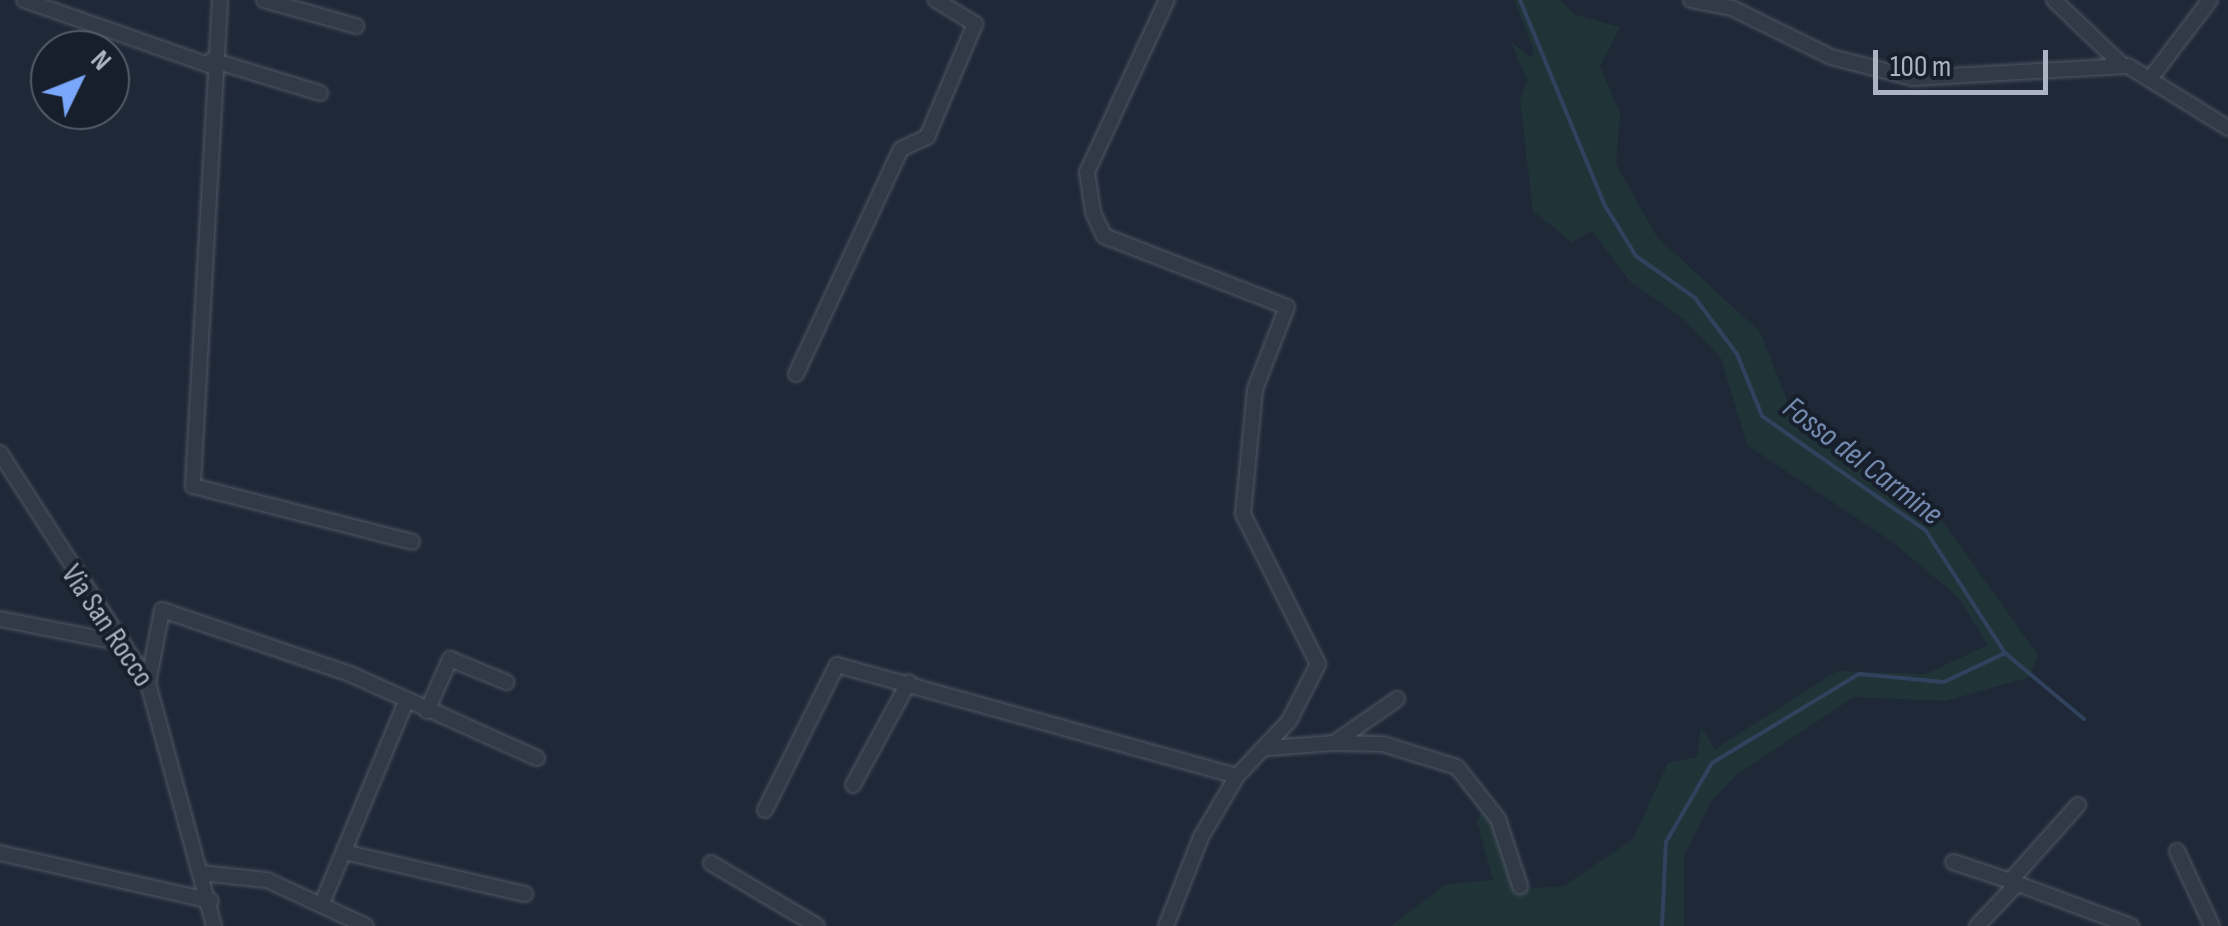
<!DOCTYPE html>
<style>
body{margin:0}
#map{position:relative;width:2228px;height:926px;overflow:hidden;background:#1f2837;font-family:"Sofia Sans Condensed",sans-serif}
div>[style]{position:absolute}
.green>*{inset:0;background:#203438}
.stream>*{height:4px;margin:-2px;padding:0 2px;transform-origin:2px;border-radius:2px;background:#31425f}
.roads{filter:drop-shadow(0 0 2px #505765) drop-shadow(0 0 2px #505765)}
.minor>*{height:14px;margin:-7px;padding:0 7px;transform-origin:7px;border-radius:7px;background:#323a47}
span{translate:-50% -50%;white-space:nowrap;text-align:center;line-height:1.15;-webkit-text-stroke:8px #181f2c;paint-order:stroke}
.street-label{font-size:30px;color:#acb4c4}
.water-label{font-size:32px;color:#7389ae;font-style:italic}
.north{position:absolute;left:30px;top:30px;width:100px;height:100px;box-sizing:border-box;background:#181f2c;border:2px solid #535b69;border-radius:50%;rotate:47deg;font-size:28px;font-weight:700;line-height:40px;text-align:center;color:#acb4c4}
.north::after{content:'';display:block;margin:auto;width:35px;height:45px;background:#7aa6fc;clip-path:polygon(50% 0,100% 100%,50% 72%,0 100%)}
.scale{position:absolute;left:1873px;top:50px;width:175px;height:45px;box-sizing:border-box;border:5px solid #acb4c4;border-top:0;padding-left:12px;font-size:30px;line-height:35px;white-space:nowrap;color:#acb4c4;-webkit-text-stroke:8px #181f2c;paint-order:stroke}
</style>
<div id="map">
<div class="green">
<i style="clip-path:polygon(1514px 0,1560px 0,1576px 15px,1620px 27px,1600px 66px,1620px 114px,1616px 164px,1657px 237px,1760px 332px,1799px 430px,1936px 512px,2038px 655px,2030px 677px,1945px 701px,1854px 697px,1736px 775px,1711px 801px,1684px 855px,1684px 926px,1391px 926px,1446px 884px,1493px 880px,1477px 821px,1486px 804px,1521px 889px,1564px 886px,1633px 839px,1668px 763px,1697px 757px,1701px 727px,1715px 749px,1837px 671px,1926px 674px,1988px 645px,1959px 598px,1894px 543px,1747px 445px,1721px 358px,1685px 320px,1631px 282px,1592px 231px,1572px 242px,1533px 211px,1520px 100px,1527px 80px,1511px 42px,1531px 58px,1534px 50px)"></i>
</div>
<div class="stream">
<i style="left:1520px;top:0;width:221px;rotate:67.6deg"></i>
<i style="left:1604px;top:204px;width:61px;rotate:58.4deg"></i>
<i style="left:1636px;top:256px;width:72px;rotate:35.4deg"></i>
<i style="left:1695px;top:298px;width:70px;rotate:53.1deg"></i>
<i style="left:1737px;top:354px;width:67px;rotate:68deg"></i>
<i style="left:1762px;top:416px;width:200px;rotate:35deg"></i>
<i style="left:1926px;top:531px;width:145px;rotate:57.1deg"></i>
<i style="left:2005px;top:653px;width:103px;rotate:39.9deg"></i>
<i style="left:1662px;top:926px;width:84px;rotate:-87.3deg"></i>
<i style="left:1666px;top:842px;width:91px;rotate:-59.8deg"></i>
<i style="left:1712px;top:763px;width:172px;rotate:-31.2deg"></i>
<i style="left:1859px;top:674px;width:85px;rotate:5.4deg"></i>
<i style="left:1944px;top:682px;width:68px;rotate:-25.4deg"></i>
</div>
<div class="roads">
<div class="minor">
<i style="left:24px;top:0;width:198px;rotate:19.4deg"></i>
<i style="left:220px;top:0;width:487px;rotate:93.2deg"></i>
<i style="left:193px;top:486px;width:226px;rotate:14.3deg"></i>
<i style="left:264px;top:0;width:96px;rotate:15.8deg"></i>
<i style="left:1691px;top:0;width:42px;rotate:11deg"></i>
<i style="left:1732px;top:8px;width:110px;rotate:26.3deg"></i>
<i style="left:1831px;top:57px;width:85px;rotate:14.4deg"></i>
<i style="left:1913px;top:78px;width:215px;rotate:-3.2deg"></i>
<i style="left:2128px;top:66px;width:118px;rotate:31.8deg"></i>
<i style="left:2054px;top:0;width:95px;rotate:43.7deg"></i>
<i style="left:212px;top:60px;width:113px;rotate:17deg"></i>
<i style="left:2153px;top:75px;width:94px;rotate:-52.8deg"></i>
<i style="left:796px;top:374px;width:248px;rotate:-65deg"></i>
<i style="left:901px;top:149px;width:29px;rotate:-25deg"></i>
<i style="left:927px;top:137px;width:123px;rotate:-67deg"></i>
<i style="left:975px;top:24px;width:46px;rotate:-148.4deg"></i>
<i style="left:0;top:453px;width:274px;rotate:57.2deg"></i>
<i style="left:148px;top:683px;width:252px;rotate:74.8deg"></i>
<i style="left:0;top:619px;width:124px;rotate:11.1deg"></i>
<i style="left:148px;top:683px;width:74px;rotate:-79.1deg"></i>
<i style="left:162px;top:610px;width:199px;rotate:18.8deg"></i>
<i style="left:350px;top:674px;width:205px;rotate:24.2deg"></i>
<i style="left:427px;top:711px;width:57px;rotate:-66.1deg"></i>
<i style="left:450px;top:659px;width:61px;rotate:22.3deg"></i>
<i style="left:1334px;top:743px;width:49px;rotate:1.2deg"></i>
<i style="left:1383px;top:744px;width:77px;rotate:17.3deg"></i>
<i style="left:1457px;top:767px;width:66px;rotate:51.7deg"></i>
<i style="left:1498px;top:819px;width:71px;rotate:71.8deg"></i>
<i style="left:1269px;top:748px;width:65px;rotate:-4.4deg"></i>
<i style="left:1334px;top:743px;width:77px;rotate:-34.9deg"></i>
<i style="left:853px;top:785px;width:117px;rotate:-61.5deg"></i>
<i style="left:2078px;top:805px;width:102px;rotate:131.8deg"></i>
<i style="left:2010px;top:881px;width:129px;rotate:20.4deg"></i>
<i style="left:765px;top:810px;width:162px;rotate:-63.6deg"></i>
<i style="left:837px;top:665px;width:415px;rotate:15.5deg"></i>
<i style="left:2177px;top:851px;width:83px;rotate:65deg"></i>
<i style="left:344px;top:852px;width:186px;rotate:13.1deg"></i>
<i style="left:0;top:853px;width:216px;rotate:12.8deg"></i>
<i style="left:1953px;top:862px;width:60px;rotate:18.4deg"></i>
<i style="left:711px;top:863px;width:123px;rotate:30.7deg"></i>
<i style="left:201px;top:873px;width:66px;rotate:6.1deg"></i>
<i style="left:267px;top:880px;width:109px;rotate:24.9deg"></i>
<i style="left:323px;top:901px;width:213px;rotate:-67.4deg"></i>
<i style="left:1166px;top:926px;width:96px;rotate:-68.5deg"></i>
<i style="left:1201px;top:837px;width:71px;rotate:-59.5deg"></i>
<i style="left:1237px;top:776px;width:76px;rotate:-46.6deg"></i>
<i style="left:1289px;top:721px;width:64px;rotate:-63deg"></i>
<i style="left:1318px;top:664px;width:168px;rotate:-116.6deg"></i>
<i style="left:1243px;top:514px;width:126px;rotate:-84.5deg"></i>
<i style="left:1255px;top:389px;width:88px;rotate:-68.7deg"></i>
<i style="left:1287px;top:307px;width:196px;rotate:-158.8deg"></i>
<i style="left:1104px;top:236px;width:26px;rotate:-115deg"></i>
<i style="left:1093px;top:212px;width:40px;rotate:-98.5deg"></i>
<i style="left:1087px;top:172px;width:190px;rotate:-65.1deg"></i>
<i style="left:1977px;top:926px;width:55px;rotate:-46.5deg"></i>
</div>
</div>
<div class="street-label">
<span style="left:107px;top:626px;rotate:56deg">Via San Rocco</span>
</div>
<div class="water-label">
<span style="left:1862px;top:462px;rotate:37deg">Fosso del Carmine</span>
</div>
<div class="north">N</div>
<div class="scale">100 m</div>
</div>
